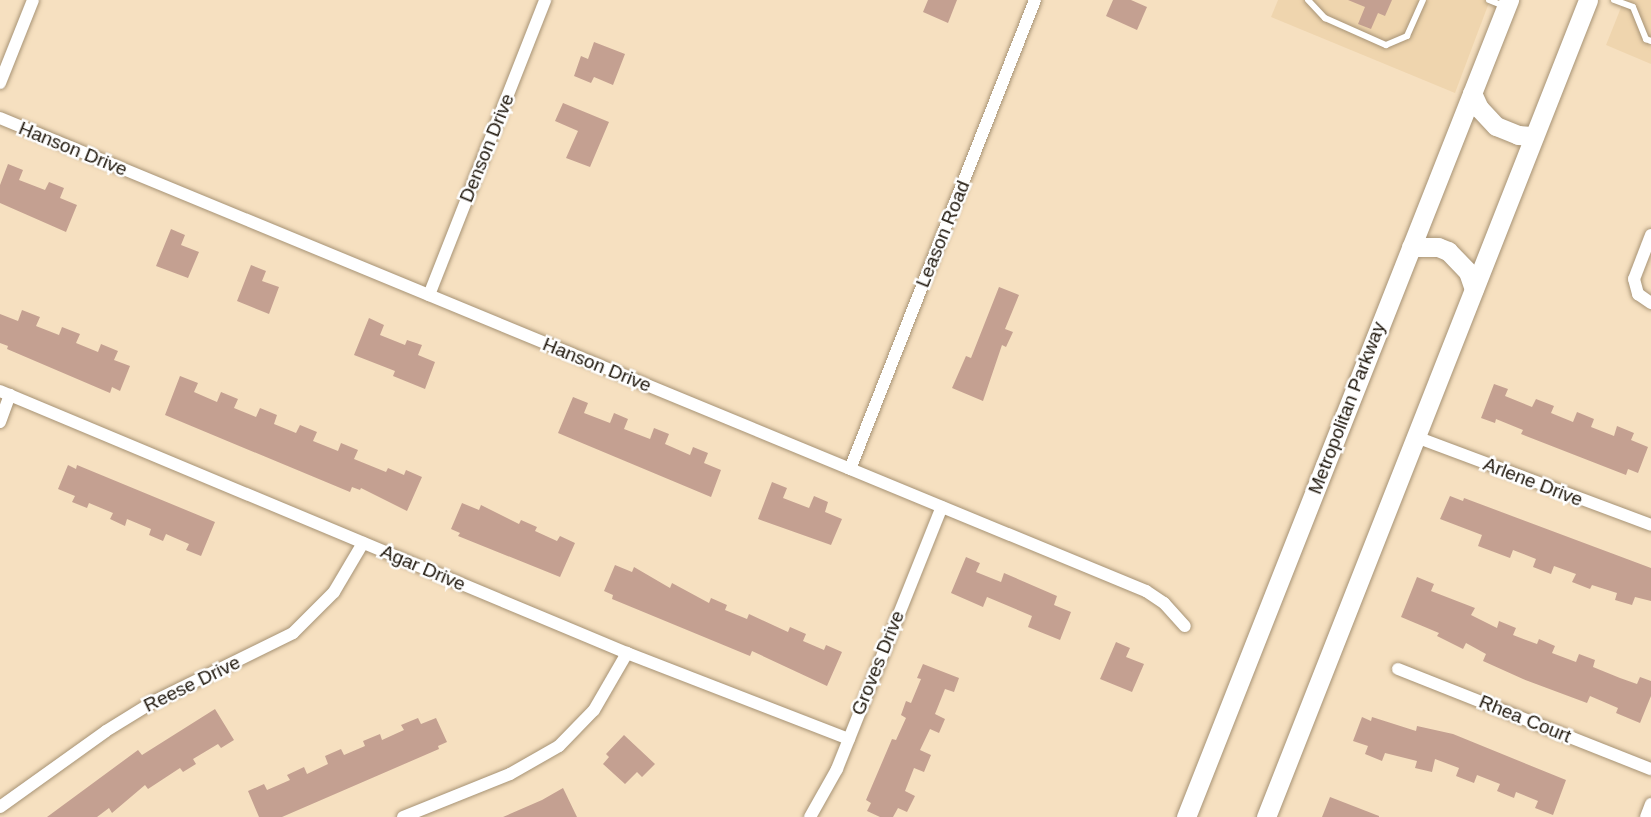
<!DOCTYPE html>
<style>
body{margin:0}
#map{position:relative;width:1651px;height:817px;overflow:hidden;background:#f6e0c0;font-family:Helvetica,sans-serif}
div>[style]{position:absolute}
.built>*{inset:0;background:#efd5ae}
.building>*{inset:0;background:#c4a091}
.roads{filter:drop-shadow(0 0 2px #a79375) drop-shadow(0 0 2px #a79375)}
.service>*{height:6px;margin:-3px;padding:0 3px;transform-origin:3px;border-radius:3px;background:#fff}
.minor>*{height:12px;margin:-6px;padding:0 6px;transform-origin:6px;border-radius:6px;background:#fff}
.primary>*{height:19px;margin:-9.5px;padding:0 9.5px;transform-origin:9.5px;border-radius:9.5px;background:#fff}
span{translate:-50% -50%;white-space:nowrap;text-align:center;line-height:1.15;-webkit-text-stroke:5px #fff;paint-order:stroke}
.street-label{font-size:19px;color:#1f170c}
</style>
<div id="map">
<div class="built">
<i style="clip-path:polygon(1278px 0,1490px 0,1455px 93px,1271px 17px)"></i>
<i style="clip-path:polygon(1624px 0,1651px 0,1651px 64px,1606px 45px)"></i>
</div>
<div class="building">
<i style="clip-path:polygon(928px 0,957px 0,948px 23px,923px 12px)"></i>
<i style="clip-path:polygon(1113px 0,1131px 0,1147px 7px,1137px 30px,1106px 16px)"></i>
<i style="clip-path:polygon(1348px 0,1392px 0,1385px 16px,1378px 13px,1371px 29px,1358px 24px,1365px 7px)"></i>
<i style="clip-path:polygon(594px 42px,625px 54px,613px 85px,594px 77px,591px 83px,574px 76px,581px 56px,588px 59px)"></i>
<i style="clip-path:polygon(563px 103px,609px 122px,590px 167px,566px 158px,578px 131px,555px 121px)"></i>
<i style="clip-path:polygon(8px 164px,23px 170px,19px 180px,45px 190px,49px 182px,64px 188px,60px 198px,77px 205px,66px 232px,0 203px,0 185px)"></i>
<i style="clip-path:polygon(171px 229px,185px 235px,181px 245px,199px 252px,188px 278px,156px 266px)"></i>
<i style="clip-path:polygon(251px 265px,266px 271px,262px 281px,279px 287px,269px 314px,237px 301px)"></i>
<i style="clip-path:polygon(999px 287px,1019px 295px,1005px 329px,1013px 332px,1006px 347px,1002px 345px,983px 401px,952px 388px,966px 356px,971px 358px)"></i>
<i style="clip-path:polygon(22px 310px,40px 317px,36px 326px,59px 335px,62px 327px,80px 334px,76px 343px,98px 352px,101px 344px,118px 351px,114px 360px,130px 366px,120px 391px,112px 387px,110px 393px,7px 349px,8px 346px,0 343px,0 314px,18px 321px)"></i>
<i style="clip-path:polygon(369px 318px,384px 325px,380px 335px,405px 345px,407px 340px,422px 345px,418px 355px,435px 362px,425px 389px,393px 376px,395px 371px,354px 355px)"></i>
<i style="clip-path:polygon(180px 376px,198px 383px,194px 392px,217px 402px,221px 392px,238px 399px,234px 408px,256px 417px,260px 408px,277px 415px,274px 424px,296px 433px,300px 425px,317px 432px,313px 441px,338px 451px,341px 443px,358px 450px,354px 459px,386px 472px,388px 468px,404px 475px,406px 470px,422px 477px,407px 511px,361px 488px,360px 490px,352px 487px,350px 492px,165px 415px)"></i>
<i style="clip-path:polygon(1494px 384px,1508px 389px,1505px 396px,1532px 407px,1536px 399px,1554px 406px,1551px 413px,1573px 422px,1577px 412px,1594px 419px,1591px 427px,1614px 436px,1617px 426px,1634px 433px,1631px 440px,1648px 447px,1638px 473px,1628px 469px,1626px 475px,1521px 434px,1523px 430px,1496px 419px,1495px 423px,1481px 418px)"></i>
<i style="clip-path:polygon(573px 397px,588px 403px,584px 413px,610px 423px,614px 413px,628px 419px,624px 429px,650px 439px,654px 428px,669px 434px,665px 444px,690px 455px,693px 447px,708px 453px,704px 463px,721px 470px,711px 497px,558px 433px)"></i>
<i style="clip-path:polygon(68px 465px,76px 469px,77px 465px,215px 522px,201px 556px,186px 550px,189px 544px,166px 534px,163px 541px,149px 535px,151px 529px,127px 519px,125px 526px,110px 519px,113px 513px,89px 503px,87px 508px,72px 502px,75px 496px,58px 489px)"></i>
<i style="clip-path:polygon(772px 482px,787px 488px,783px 498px,809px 508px,814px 496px,828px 502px,825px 512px,842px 519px,831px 545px,758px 519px)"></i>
<i style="clip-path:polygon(1450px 496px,1463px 501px,1464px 498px,1651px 568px,1651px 601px,1635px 597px,1632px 605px,1615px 600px,1617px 593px,1592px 585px,1590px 589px,1572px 582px,1576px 574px,1554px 566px,1551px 574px,1533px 567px,1536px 559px,1513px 550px,1510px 558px,1478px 546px,1482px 535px,1440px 519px)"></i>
<i style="clip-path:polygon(462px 503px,479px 510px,481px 505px,519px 524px,521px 520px,537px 527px,535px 531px,557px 541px,560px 536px,575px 543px,560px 577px,458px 536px,460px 533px,451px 529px)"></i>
<i style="clip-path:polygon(966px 557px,980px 563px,976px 572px,1001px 582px,1004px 573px,1057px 596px,1054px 605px,1071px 612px,1060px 640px,1028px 627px,1032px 616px,987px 597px,983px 607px,951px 593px)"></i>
<i style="clip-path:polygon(615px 565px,632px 572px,634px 567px,670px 588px,672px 583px,709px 603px,711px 598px,727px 605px,725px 610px,747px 619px,749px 614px,788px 632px,790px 627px,806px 634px,803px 641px,824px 650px,826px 645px,842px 652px,827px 686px,752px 651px,750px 656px,612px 599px,613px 595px,604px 591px)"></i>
<i style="clip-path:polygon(1417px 577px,1434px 584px,1431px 591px,1475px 608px,1471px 615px,1497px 628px,1499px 621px,1516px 628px,1513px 635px,1537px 644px,1539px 639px,1555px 646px,1552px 653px,1576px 662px,1579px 654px,1595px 660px,1593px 667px,1620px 678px,1637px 684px,1640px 677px,1651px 681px,1651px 696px,1640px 723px,1616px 713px,1618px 708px,1590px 696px,1587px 703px,1523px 679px,1483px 661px,1486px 654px,1466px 643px,1463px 649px,1437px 636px,1439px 633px,1401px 617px)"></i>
<i style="clip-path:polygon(1116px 642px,1130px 648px,1126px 657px,1144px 664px,1132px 692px,1100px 679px)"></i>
<i style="clip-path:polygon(923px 664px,959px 678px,954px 692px,945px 689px,935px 714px,945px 719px,939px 733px,930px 729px,920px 750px,931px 755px,924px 772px,914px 768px,905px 791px,915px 796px,907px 812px,898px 808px,893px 817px,880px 817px,867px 811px,871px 803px,866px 800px,892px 739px,896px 740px,906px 718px,901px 715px,906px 701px,911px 703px,921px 679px,917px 678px)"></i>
<i style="clip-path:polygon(215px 709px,234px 740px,221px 748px,218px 744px,193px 759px,196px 764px,183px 772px,180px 768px,148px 789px,145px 785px,112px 813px,109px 808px,97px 817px,47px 817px,138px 750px,142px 755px)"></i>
<i style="clip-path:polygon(1362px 717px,1371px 721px,1372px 717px,1416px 731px,1417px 726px,1453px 734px,1566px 780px,1553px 815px,1535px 808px,1538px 801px,1516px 792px,1514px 798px,1497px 791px,1500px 784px,1477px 775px,1474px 783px,1456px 776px,1459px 768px,1435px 759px,1432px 772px,1415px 768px,1417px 761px,1385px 753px,1382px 761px,1365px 754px,1368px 746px,1353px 741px)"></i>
<i style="clip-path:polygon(418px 718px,421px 724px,436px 718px,447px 742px,438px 746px,439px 749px,282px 817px,259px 817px,248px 791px,264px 784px,267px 790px,290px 780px,287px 775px,304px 767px,307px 774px,328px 764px,325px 756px,341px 749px,344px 755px,365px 746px,363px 741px,380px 734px,382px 740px,404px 730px,401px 725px)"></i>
<i style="clip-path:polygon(624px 735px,655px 764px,642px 777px,637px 772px,625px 784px,603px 764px,609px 757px,606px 754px)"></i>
<i style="clip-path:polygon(563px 788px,577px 817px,503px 817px,542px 800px)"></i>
<i style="clip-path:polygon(1330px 797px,1379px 816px,1379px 817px,1322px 817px)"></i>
</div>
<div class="roads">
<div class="service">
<i style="left:1308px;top:0;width:25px;rotate:47deg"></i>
<i style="left:1325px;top:18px;width:67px;rotate:23.9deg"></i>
<i style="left:1386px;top:45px;width:23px;rotate:-23deg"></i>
<i style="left:1407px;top:36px;width:39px;rotate:-66deg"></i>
<i style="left:1489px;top:0;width:16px;rotate:22deg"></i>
<i style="left:1614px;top:0;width:20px;rotate:20deg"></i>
<i style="left:1633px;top:7px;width:35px;rotate:68deg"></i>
<i style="left:1646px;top:39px;width:5px;rotate:22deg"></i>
</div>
<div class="minor">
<i style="left:0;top:83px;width:89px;rotate:-68.3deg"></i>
<i style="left:0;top:118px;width:1240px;rotate:22.43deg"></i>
<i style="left:1146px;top:591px;width:22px;rotate:34deg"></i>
<i style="left:1164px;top:603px;width:31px;rotate:48deg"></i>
<i style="left:1651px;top:235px;width:47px;rotate:111.1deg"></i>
<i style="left:1634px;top:279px;width:16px;rotate:75deg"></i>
<i style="left:1638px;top:294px;width:16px;rotate:35deg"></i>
<i style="left:429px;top:295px;width:317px;rotate:-68.5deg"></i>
<i style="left:0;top:391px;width:680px;rotate:22.68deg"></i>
<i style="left:627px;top:653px;width:238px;rotate:21.2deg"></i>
<i style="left:0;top:422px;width:29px;rotate:-70deg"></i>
<i style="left:1416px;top:437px;width:251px;rotate:20.5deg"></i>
<i style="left:850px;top:469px;width:504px;rotate:-68.47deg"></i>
<i style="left:1398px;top:669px;width:272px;rotate:21.6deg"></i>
<i style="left:0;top:807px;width:130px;rotate:-35.6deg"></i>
<i style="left:106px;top:731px;width:55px;rotate:-31.7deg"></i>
<i style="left:153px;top:702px;width:156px;rotate:-26.2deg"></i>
<i style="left:293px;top:633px;width:58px;rotate:-45deg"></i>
<i style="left:334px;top:592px;width:57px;rotate:-59.4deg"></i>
<i style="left:403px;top:817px;width:115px;rotate:-21.9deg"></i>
<i style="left:510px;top:774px;width:56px;rotate:-29.7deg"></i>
<i style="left:559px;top:746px;width:50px;rotate:-45.8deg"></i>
<i style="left:594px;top:710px;width:66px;rotate:-59.9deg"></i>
<i style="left:810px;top:817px;width:55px;rotate:-60.6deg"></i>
<i style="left:837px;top:769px;width:282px;rotate:-68.2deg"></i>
<i style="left:1646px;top:817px;width:14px;rotate:-69deg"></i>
</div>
<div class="primary">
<i style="left:1472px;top:93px;width:17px;rotate:65deg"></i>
<i style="left:1479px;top:108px;width:25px;rotate:47deg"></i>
<i style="left:1496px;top:126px;width:24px;rotate:22deg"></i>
<i style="left:1518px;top:135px;width:16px;rotate:4deg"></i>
<i style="left:1411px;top:247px;width:27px"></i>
<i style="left:1438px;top:247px;width:11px;rotate:22deg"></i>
<i style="left:1448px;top:251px;width:29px;rotate:46deg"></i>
<i style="left:1468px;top:272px;width:18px;rotate:71deg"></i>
<i style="left:1186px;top:817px;width:879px;rotate:-68.43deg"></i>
<i style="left:1266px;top:817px;width:878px;rotate:-68.49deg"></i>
</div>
</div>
<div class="street-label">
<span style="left:487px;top:148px;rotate:-68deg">Denson Drive</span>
<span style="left:73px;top:149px;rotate:22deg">Hanson Drive</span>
<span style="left:943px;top:234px;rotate:-68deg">Leason Road</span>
<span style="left:597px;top:365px;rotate:22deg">Hanson Drive</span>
<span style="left:1347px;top:408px;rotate:-69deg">Metropolitan Parkway</span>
<span style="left:1533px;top:482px;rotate:21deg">Arlene Drive</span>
<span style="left:423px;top:568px;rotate:23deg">Agar Drive</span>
<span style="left:878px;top:663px;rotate:-68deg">Groves Drive</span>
<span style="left:192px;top:684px;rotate:-26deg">Reese Drive</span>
<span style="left:1525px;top:719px;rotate:22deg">Rhea Court</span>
</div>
</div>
